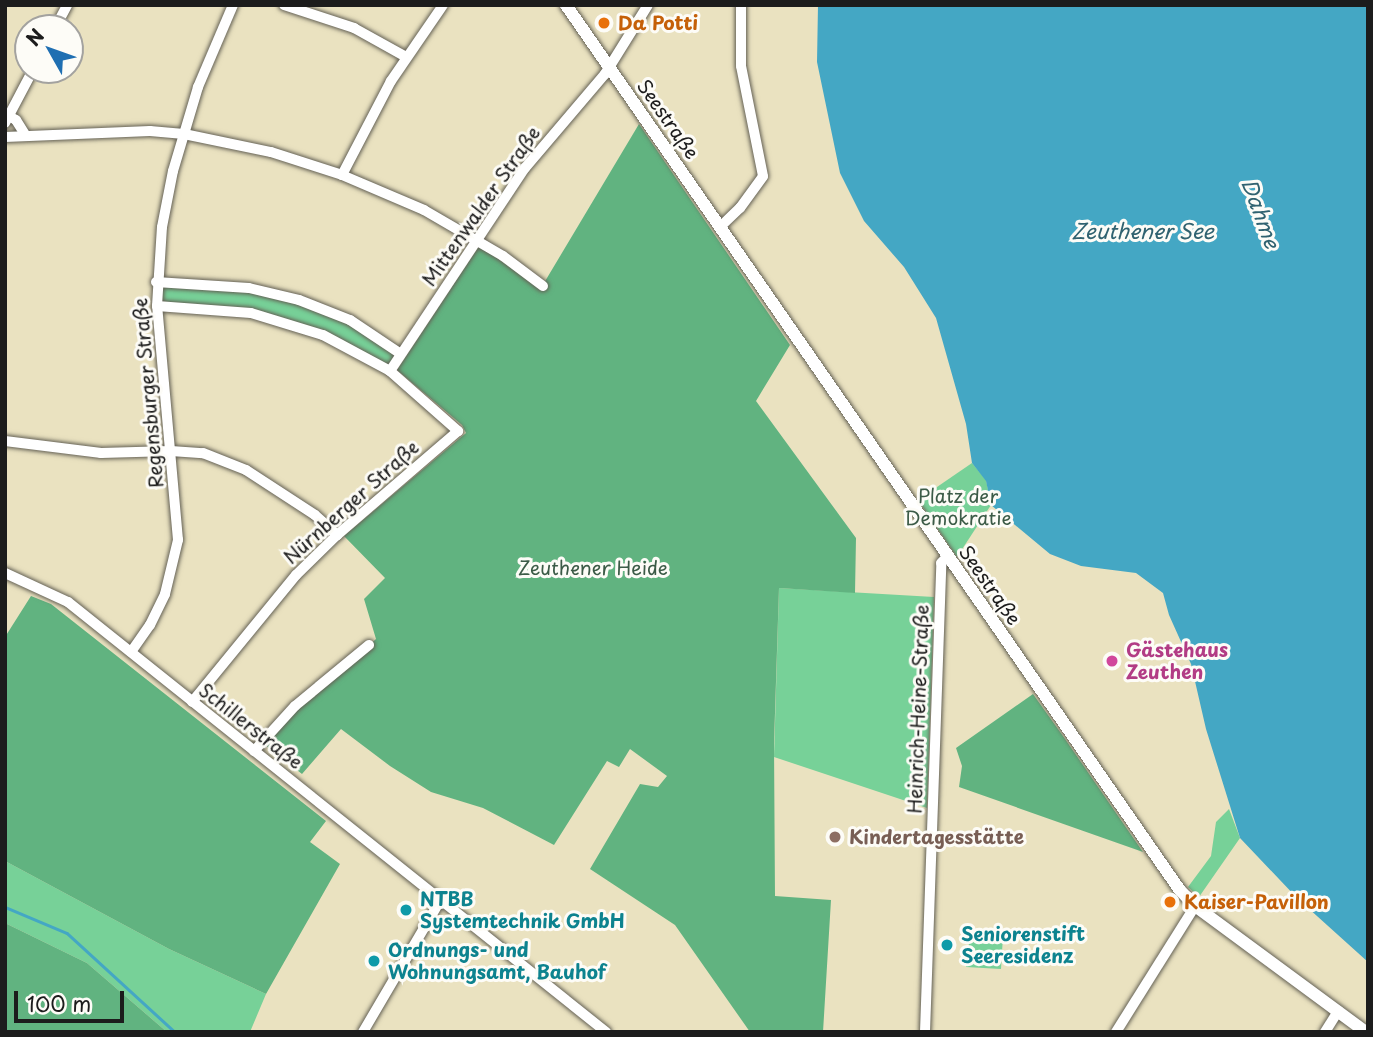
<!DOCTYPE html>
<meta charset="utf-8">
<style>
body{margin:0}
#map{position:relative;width:1373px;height:1037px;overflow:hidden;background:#eae2c0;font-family:"Playpen Sans",sans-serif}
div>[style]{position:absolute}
.green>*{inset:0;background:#77d198}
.forest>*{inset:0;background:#61b380}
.water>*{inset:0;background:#44a7c4}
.stream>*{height:2.5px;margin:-1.25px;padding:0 1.25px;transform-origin:1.25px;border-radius:1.25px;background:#44a7c4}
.roads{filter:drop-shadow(0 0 2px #646155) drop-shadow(0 0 2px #646155)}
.minor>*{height:10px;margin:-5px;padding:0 5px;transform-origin:5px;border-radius:5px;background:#fff}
.major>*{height:12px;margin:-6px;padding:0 6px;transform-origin:6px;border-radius:6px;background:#fff}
.dots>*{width:19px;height:19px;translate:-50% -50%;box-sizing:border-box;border:4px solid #fdfcf7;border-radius:50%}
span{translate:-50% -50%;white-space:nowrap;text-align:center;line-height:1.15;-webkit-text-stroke:6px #fdfcf7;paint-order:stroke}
.food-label{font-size:19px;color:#c56008;font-weight:700}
.left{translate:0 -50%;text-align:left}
.street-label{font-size:19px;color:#1c1c1c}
.park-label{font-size:19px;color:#3c5b47}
.hotel-label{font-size:19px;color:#b23c85;font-weight:700}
.education-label{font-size:19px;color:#785e54;font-weight:700}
.culture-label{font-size:19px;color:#0d838f;font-weight:700}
.water-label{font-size:21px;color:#306270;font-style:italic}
.frame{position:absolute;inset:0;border:7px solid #1c1c1c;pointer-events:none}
.north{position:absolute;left:14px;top:14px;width:70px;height:70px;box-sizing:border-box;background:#fdfcf7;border:2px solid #a3a29f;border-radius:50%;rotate:310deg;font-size:19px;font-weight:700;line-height:28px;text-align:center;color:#1c1c1c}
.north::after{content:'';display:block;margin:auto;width:24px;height:32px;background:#1f6fb2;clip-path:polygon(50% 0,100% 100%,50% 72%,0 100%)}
.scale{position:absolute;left:14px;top:991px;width:110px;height:32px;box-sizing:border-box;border:4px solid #1c1c1c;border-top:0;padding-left:9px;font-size:21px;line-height:24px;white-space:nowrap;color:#1c1c1c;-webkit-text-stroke:5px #fdfcf7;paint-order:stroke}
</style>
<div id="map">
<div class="green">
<i style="clip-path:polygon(160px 285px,227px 288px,290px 301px,349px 324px,396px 355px,388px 366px,309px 327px,161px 301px)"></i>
<i style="clip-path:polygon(972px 463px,986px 480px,991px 505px,957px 557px,918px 500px)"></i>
<i style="clip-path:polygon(779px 588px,934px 597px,927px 808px,774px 757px)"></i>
<i style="clip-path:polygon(1229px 809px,1240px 838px,1199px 897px,1188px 887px,1211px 856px,1216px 822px)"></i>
<i style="clip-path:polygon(5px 861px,169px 949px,266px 994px,250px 1032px,167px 1032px,87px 963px,5px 923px)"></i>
<i style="clip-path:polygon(970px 935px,1003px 936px,1001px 969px,966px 967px)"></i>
</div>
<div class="forest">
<i style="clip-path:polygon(639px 124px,790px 345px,756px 401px,856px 538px,855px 593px,779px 588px,774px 744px,775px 896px,831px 900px,823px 1032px,750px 1032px,675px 925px,590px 869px,640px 784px,658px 787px,667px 776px,630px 749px,619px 767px,607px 761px,554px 845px,483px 808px,431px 792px,390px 766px,341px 729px,302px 774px,265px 745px,291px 715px,376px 639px,364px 599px,385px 578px,344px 536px,466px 433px,462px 425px,397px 370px,479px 246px,541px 288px)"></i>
<i style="clip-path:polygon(31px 596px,51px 604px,326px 821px,310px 842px,340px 864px,266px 994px,169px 949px,5px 861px,5px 637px)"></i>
<i style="clip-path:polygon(1033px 694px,1063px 736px,1143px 852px,959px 787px,962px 766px,956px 748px)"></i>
<i style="clip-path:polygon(5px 923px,87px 963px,167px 1032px,5px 1032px)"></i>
</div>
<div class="water">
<i style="clip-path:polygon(818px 5px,1368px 5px,1368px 962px,1297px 898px,1240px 838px,1206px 729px,1191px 664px,1169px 615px,1163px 593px,1136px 573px,1081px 566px,1050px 554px,991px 505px,986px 481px,972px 463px,966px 424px,936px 318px,904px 267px,864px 221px,840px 173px,817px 62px)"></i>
</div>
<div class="stream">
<i style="left:5px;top:907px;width:67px;rotate:22.8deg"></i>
<i style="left:67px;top:933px;width:147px;rotate:42.5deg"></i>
</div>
<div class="roads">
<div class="minor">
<i style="left:284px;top:5px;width:74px;rotate:18.2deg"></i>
<i style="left:354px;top:28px;width:60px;rotate:29.1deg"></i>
<i style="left:55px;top:28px;width:26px;rotate:-62deg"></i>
<i style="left:9px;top:116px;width:8px;rotate:30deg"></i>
<i style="left:16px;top:120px;width:19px;rotate:58deg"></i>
<i style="left:5px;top:123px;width:60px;rotate:-62.2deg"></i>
<i style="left:5px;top:137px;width:145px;rotate:-2.4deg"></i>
<i style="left:150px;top:131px;width:34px;rotate:5deg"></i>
<i style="left:184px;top:134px;width:89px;rotate:11.7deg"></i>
<i style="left:271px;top:152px;width:75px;rotate:17.9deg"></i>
<i style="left:342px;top:175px;width:89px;rotate:23.1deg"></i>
<i style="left:424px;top:210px;width:91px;rotate:30.2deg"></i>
<i style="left:503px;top:256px;width:50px;rotate:36.9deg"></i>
<i style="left:342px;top:175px;width:106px;rotate:-62.5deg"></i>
<i style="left:391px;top:81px;width:92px;rotate:-55.6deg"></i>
<i style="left:720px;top:227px;width:28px;rotate:-44deg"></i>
<i style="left:740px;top:208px;width:39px;rotate:-54deg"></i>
<i style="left:763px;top:176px;width:112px;rotate:-101.3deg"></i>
<i style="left:741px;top:66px;width:61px;rotate:-90deg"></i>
<i style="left:156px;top:282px;width:93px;rotate:3.7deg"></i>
<i style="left:249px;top:288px;width:51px;rotate:13.5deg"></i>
<i style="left:299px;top:300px;width:55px;rotate:21.4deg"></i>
<i style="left:350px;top:320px;width:61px;rotate:33.7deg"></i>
<i style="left:157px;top:306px;width:94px;rotate:4.3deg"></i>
<i style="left:251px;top:313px;width:75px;rotate:17deg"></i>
<i style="left:323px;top:335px;width:76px;rotate:28.2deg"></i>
<i style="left:390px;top:371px;width:91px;rotate:41.4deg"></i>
<i style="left:458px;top:431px;width:160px;rotate:139.3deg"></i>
<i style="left:337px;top:535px;width:57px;rotate:135.7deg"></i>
<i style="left:296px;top:575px;width:164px;rotate:129.3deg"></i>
<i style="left:390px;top:371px;width:244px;rotate:-56.4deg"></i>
<i style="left:525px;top:168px;width:123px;rotate:-49.6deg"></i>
<i style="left:605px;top:74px;width:81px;rotate:-58.1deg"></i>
<i style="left:5px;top:441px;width:97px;rotate:7.1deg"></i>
<i style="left:101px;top:453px;width:70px;rotate:-1.6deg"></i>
<i style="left:171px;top:451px;width:32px;rotate:4deg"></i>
<i style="left:203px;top:453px;width:46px;rotate:21.6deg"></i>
<i style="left:246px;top:470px;width:82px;rotate:33.1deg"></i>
<i style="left:315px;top:515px;width:30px;rotate:42deg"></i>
<i style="left:5px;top:573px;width:69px;rotate:24.7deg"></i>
<i style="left:68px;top:602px;width:689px;rotate:38.63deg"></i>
<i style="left:131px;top:652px;width:33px;rotate:-55deg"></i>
<i style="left:150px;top:625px;width:34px;rotate:-64deg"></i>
<i style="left:165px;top:594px;width:56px;rotate:-76.5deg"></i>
<i style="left:178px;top:540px;width:235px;rotate:-95.1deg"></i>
<i style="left:157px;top:306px;width:79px;rotate:-86.4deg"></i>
<i style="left:162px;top:227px;width:57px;rotate:-78.9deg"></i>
<i style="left:173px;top:171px;width:88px;rotate:-73.4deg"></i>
<i style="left:198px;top:87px;width:89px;rotate:-66.9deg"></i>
<i style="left:254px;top:751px;width:61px;rotate:-47.7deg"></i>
<i style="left:295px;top:706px;width:96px;rotate:-39.5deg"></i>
<i style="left:363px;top:1032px;width:154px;rotate:-59.6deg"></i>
<i style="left:925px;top:1032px;width:469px;rotate:-88deg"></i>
<i style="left:941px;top:563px;width:8px;rotate:-45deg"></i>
<i style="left:1116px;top:1032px;width:149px;rotate:-57.9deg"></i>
<i style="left:1325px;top:1032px;width:25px;rotate:-58deg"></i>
</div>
<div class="major">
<i style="left:566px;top:5px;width:1076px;rotate:55.26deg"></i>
<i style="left:1179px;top:889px;width:23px;rotate:47deg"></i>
<i style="left:1195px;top:906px;width:212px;rotate:36.4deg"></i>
</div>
</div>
<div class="dots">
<i style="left:604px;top:23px;background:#e8710a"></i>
<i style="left:1112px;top:661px;background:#d1479c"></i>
<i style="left:835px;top:837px;background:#8d6e63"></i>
<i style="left:1170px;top:902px;background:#e8710a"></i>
<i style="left:406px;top:910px;background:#0f9aa8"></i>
<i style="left:947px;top:945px;background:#0f9aa8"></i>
<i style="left:374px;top:961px;background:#0f9aa8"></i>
</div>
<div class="food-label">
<span class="left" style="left:618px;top:23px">Da Potti</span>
<span class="left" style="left:1184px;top:902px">Kaiser-Pavillon</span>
</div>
<div class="street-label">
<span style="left:668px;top:119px;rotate:55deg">Seestraße</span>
<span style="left:481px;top:206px;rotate:-55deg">Mittenwalder Straße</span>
<span style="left:148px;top:393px;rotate:-95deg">Regensburger Straße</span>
<span style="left:351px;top:502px;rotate:-42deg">Nürnberger Straße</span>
<span style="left:990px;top:585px;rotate:55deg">Seestraße</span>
<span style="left:918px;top:709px;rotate:-88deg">Heinrich-Heine-Straße</span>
<span style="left:251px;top:726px;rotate:38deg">Schillerstraße</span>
</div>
<div class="park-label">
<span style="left:958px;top:507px">Platz der<br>Demokratie</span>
<span style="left:593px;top:568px">Zeuthener Heide</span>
</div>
<div class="hotel-label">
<span class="left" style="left:1126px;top:661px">Gästehaus<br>Zeuthen</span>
</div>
<div class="education-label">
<span class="left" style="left:849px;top:837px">Kindertagesstätte</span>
</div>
<div class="culture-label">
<span class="left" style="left:420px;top:910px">NTBB<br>Systemtechnik GmbH</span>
<span class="left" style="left:961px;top:945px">Seniorenstift<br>Seeresidenz</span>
<span class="left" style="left:388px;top:961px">Ordnungs- und<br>Wohnungsamt, Bauhof</span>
</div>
<div class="water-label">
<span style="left:1262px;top:213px;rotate:70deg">Dahme</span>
<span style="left:1143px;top:230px">Zeuthener See</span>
</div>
<div class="frame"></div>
<div class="north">N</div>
<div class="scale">100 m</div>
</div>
